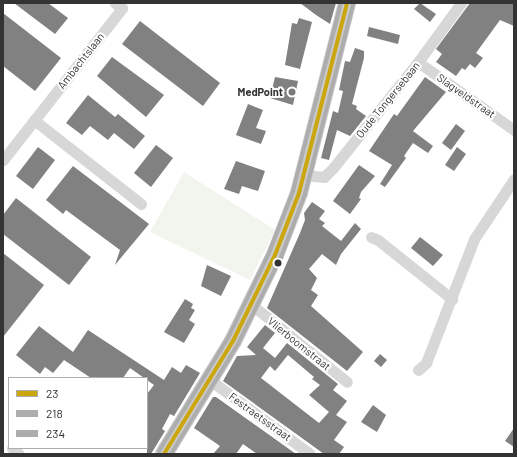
<!DOCTYPE html>
<style>
body{margin:0}
#map{position:relative;width:517px;height:457px;overflow:hidden;background:#fff;font-family:Barlow,sans-serif}
div>[style]{position:absolute}
.green>*{inset:0;background:#f1f5ed}
.building>*{inset:0;background:#818181}
.minor>*{height:11px;margin:-5.5px;padding:0 5.5px;transform-origin:5.5px;border-radius:5.5px;background:#d7d7d7}
.primary>*{height:18px;margin:-9px;padding:0 9px;transform-origin:9px;border-radius:9px;background:#cacaca}
.bus-1>*{height:4px;margin:-2px;padding:0 2px;transform-origin:2px;border-radius:2px;background:#cca60d}
.bus-2>*{height:4px;margin:-2px;padding:0 2px;transform-origin:2px;border-radius:2px;background:#adadad}
.bus-3>*{height:4px;margin:-2px;padding:0 2px;transform-origin:2px;border-radius:2px;background:#adadad}
.dots>*{width:11px;height:11px;translate:-50% -50%;box-sizing:border-box;border:2px solid #fff;border-radius:50%}
span{translate:-50% -50%;white-space:nowrap;text-align:center;line-height:1.15;-webkit-text-stroke:4px #fff;paint-order:stroke}
.street-label{font-size:11px;color:#333}
.poi-label{font-size:11px;color:#333;font-weight:700}
.right{translate:-100% -50%;text-align:right}
.frame{position:absolute;inset:0;border:4px solid #333;pointer-events:none}
.legend{position:absolute;left:8px;top:377px;width:140px;height:72px;box-sizing:border-box;background:#fff;border:1px solid #adadad;margin:0;padding:5px 7px;list-style:none;font-size:12px;color:#333}
.legend li{display:flex;align-items:center;gap:8px;height:20px}
.legend b{width:20px;border:1px solid #adadad}
</style>
<div id="map">
<div class="green">
<i style="clip-path:polygon(184px 172px,275px 230px,250px 280px,150px 232px)"></i>
</div>
<div class="building">
<i style="clip-path:polygon(14px 3px,48px 3px,68px 18px,55px 34px)"></i>
<i style="clip-path:polygon(300px 3px,336px 3px,330px 24px,316px 15px)"></i>
<i style="clip-path:polygon(420px 3px,436px 14px,430px 22px,414px 9px)"></i>
<i style="clip-path:polygon(470px 3px,514px 3px,514px 26px,500px 20px,476px 53px,483px 58px,475px 68px,470px 64px,465px 70px,462px 68px,456px 76px,436px 62px,442px 54px,436px 49px)"></i>
<i style="clip-path:polygon(3px 13px,61px 58px,35px 91px,3px 66px)"></i>
<i style="clip-path:polygon(299px 18px,312px 22px,300px 69px,285px 65px,292px 23px,297px 24px)"></i>
<i style="clip-path:polygon(140px 21px,220px 83px,203px 106px,122px 44px)"></i>
<i style="clip-path:polygon(369px 27px,400px 35px,398px 44px,367px 36px)"></i>
<i style="clip-path:polygon(355px 48px,364px 51px,364px 58px,352px 104px,357px 106px,356px 109px,366px 116px,350px 136px,337px 130px,329px 160px,321px 158px,333px 111px,338px 113px,343px 91px,339px 90px,345px 61px,350px 62px)"></i>
<i style="clip-path:polygon(112px 57px,164px 95px,146px 117px,97px 76px)"></i>
<i style="clip-path:polygon(275px 77px,298px 81px,293px 105px,270px 98px)"></i>
<i style="clip-path:polygon(425px 77px,446px 92px,413px 131px,433px 146px,428px 153px,413px 143px,404px 156px,406px 158px,385px 187px,380px 184px,392px 165px,369px 151px,394px 114px,397px 116px)"></i>
<i style="clip-path:polygon(88px 95px,115px 117px,118px 114px,145px 136px,134px 149px,114px 133px,108px 140px,90px 126px,82px 135px,66px 123px)"></i>
<i style="clip-path:polygon(248px 104px,263px 110px,256px 128px,266px 131px,261px 144px,236px 135px)"></i>
<i style="clip-path:polygon(456px 124px,465px 131px,451px 150px,442px 143px)"></i>
<i style="clip-path:polygon(156px 145px,173px 158px,151px 187px,134px 173px)"></i>
<i style="clip-path:polygon(38px 147px,55px 160px,33px 189px,16px 176px)"></i>
<i style="clip-path:polygon(457px 147px,466px 154px,454px 171px,445px 165px)"></i>
<i style="clip-path:polygon(236px 161px,265px 171px,258px 191px,242px 186px,239px 194px,224px 189px)"></i>
<i style="clip-path:polygon(359px 165px,375px 176px,361px 192px,359px 198px,361px 199px,350px 214px,333px 201px)"></i>
<i style="clip-path:polygon(73px 166px,149px 224px,115px 265px,120px 250px,66px 210px,63px 214px,46px 200px)"></i>
<i style="clip-path:polygon(16px 198px,91px 257px,69px 285px,3px 234px,3px 215px)"></i>
<i style="clip-path:polygon(312px 202px,325px 211px,319px 219px,325px 223px,322px 226px,341px 241px,355px 223px,361px 229px,341px 254px,336px 265px,322px 254px,309px 269px,317px 278px,311px 290px,318px 295px,311px 306px,363px 352px,347px 371px,267px 308px,300px 233px,305px 220px,304px 213px)"></i>
<i style="clip-path:polygon(420px 237px,443px 255px,433px 266px,411px 248px)"></i>
<i style="clip-path:polygon(3px 253px,44px 285px,3px 337px)"></i>
<i style="clip-path:polygon(207px 265px,231px 276px,221px 296px,201px 286px)"></i>
<i style="clip-path:polygon(185px 299px,193px 304px,191px 308px,195px 310px,189px 320px,195px 324px,184px 343px,164px 332px)"></i>
<i style="clip-path:polygon(evenodd,265px 325px,275px 333px,263px 348px,275px 358px,287px 343px,338px 384px,333px 390px,347px 401px,336px 415px,347px 422px,334px 440px,344px 447px,339px 454px,324px 454px,223px 381px,237px 356px,256px 355px,247px 347px,265px 325px,288px 355px,314px 377px,312px 379px,320px 385px,309px 395px,329px 412px,319px 423px,261px 378px,270px 366px,275px 371px,288px 355px)"></i>
<i style="clip-path:polygon(39px 326px,73px 352px,88px 330px,164px 380px,172px 367px,181px 373px,186px 365px,200px 373px,174px 416px,170px 414px,162px 429px,165px 431px,151px 454px,147px 454px,147px 394px,154px 385px,130px 368px,123px 378px,91px 378px,64px 360px,53px 373px,45px 367px,40px 374px,16px 355px)"></i>
<i style="clip-path:polygon(380px 354px,387px 360px,381px 367px,374px 361px)"></i>
<i style="clip-path:polygon(213px 397px,216px 397px,296px 454px,257px 454px,243px 444px,236px 454px,213px 454px,220px 446px,194px 428px)"></i>
<i style="clip-path:polygon(373px 405px,386px 415px,377px 432px,361px 422px)"></i>
<i style="clip-path:polygon(514px 428px,514px 447px,505px 441px)"></i>
</div>
<div class="minor">
<i style="left:418px;top:62px;width:118px;rotate:35.3deg"></i>
<i style="left:34px;top:120px;width:136px;rotate:38.1deg"></i>
<i style="left:3px;top:160px;width:193px;rotate:-51.9deg"></i>
<i style="left:122px;top:8px;width:9px;rotate:-144deg"></i>
<i style="left:304px;top:175px;width:20px;rotate:6deg"></i>
<i style="left:324px;top:177px;width:13px;rotate:-45deg"></i>
<i style="left:333px;top:168px;width:136px;rotate:-51.3deg"></i>
<i style="left:418px;top:62px;width:73px;rotate:-53.9deg"></i>
<i style="left:371px;top:237px;width:8px;rotate:23deg"></i>
<i style="left:378px;top:240px;width:95px;rotate:38.6deg"></i>
<i style="left:252px;top:305px;width:122px;rotate:39deg"></i>
<i style="left:418px;top:370px;width:11px;rotate:-41deg"></i>
<i style="left:426px;top:363px;width:133px;rotate:-68.8deg"></i>
<i style="left:474px;top:239px;width:72px;rotate:-56.3deg"></i>
<i style="left:210px;top:380px;width:124px;rotate:36.5deg"></i>
<i style="left:12px;top:448px;width:9px;rotate:41deg"></i>
</div>
<div class="primary">
<i style="left:164px;top:454px;width:132px;rotate:-58.6deg"></i>
<i style="left:233px;top:341px;width:96px;rotate:-64deg"></i>
<i style="left:275px;top:255px;width:66px;rotate:-68.8deg"></i>
<i style="left:299px;top:193px;width:196px;rotate:-75.8deg"></i>
</div>
<div class="bus-1">
<i style="left:164px;top:454px;width:132px;rotate:-58.6deg"></i>
<i style="left:233px;top:341px;width:96px;rotate:-64deg"></i>
<i style="left:275px;top:255px;width:66px;rotate:-68.8deg"></i>
<i style="left:299px;top:193px;width:196px;rotate:-75.8deg"></i>
</div>
<div class="bus-2">
<i style="left:171px;top:454px;width:129px;rotate:-58.7deg"></i>
<i style="left:238px;top:344px;width:97px;rotate:-63.7deg"></i>
<i style="left:281px;top:257px;width:67px;rotate:-69.1deg"></i>
<i style="left:305px;top:194px;width:196px;rotate:-75.8deg"></i>
</div>
<div class="bus-3">
<i style="left:159px;top:451px;width:132px;rotate:-58.6deg"></i>
<i style="left:228px;top:338px;width:94px;rotate:-64.2deg"></i>
<i style="left:269px;top:253px;width:66px;rotate:-68.8deg"></i>
<i style="left:293px;top:191px;width:194px;rotate:-75.7deg"></i>
</div>
<div class="dots">
<i style="left:292px;top:92px;background:#7a7a7a"></i>
<i style="left:278px;top:263px;background:#333"></i>
</div>
<div class="street-label">
<span style="left:81px;top:61px;rotate:-52deg">Ambachtslaan</span>
<span style="left:466px;top:96px;rotate:35deg">Slagveldstraat</span>
<span style="left:388px;top:100px;rotate:-51deg">Oude Tongersebaan</span>
<span style="left:299px;top:344px;rotate:39deg">Vlierboomstraat</span>
<span style="left:260px;top:417px;rotate:36deg">Festraetsstraat</span>
</div>
<div class="poi-label">
<span class="right" style="left:283px;top:92px">MedPoint</span>
</div>
<div class="frame"></div>
<ul class="legend">
<li><b style="height:5px;background:#cca60d"></b>23</li>
<li><b style="height:5px;background:#adadad"></b>218</li>
<li><b style="height:5px;background:#adadad"></b>234</li>
</ul>
</div>
